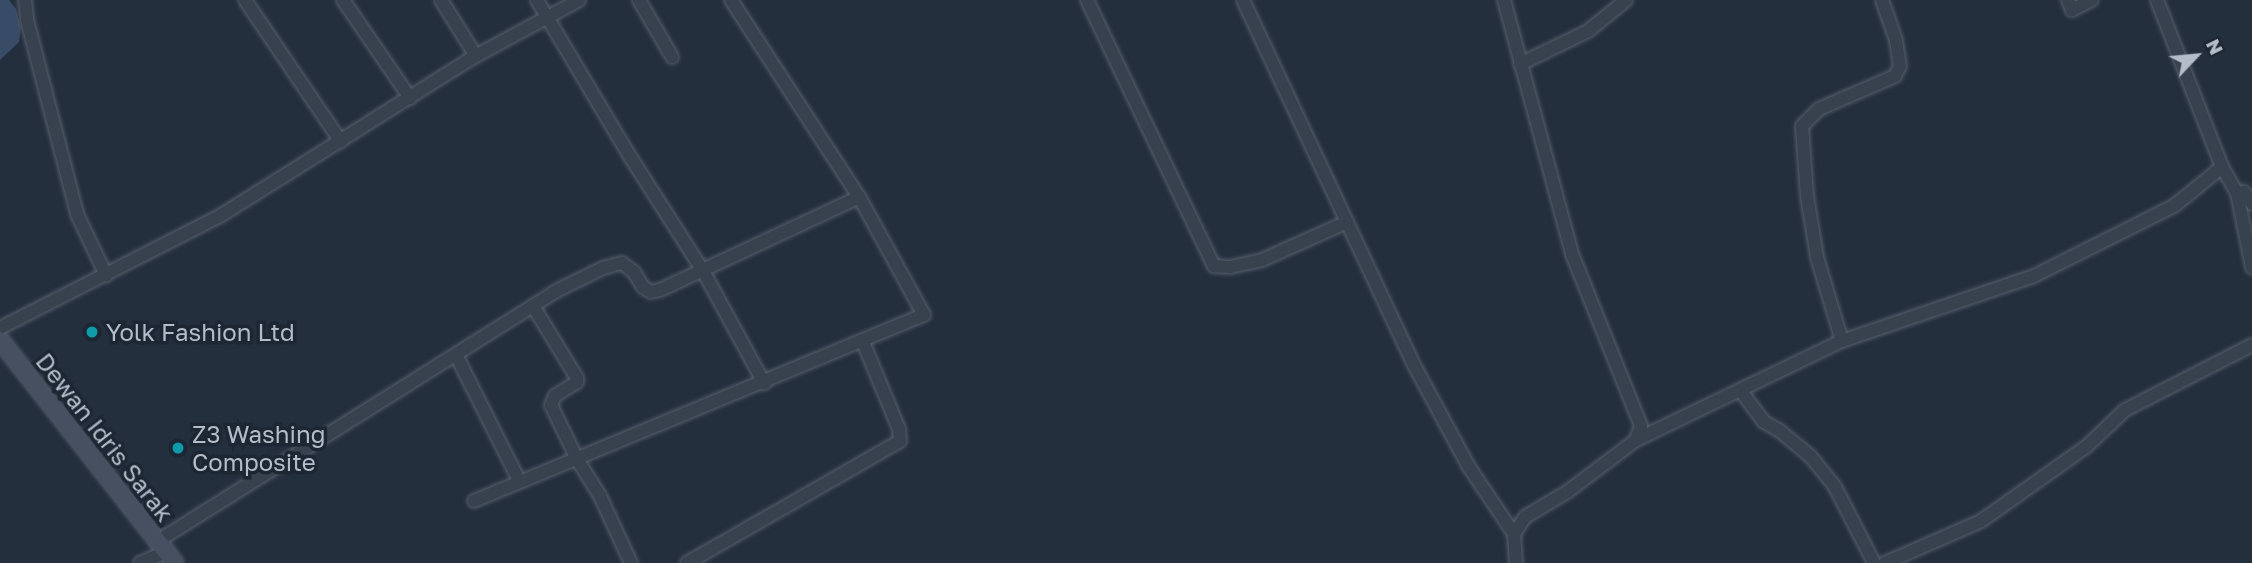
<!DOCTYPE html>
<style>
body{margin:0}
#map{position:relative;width:2252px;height:563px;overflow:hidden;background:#242f3e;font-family:"Golos Text",sans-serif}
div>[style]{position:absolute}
.water>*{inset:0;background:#394c67}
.roads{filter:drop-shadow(0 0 2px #565f6c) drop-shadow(0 0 2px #565f6c)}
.minor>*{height:12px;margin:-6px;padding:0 6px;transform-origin:6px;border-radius:6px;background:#38414e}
.secondary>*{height:16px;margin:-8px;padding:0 8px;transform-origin:8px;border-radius:8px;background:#465061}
.dots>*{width:19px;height:19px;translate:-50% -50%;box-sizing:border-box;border:4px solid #1d2633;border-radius:50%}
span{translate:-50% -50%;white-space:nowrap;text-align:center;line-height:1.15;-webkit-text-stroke:7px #1d2633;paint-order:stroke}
.poi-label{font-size:24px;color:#b4bcc9}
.left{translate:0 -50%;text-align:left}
.street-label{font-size:24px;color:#b4bcc9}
.north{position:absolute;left:2161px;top:21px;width:70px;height:70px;-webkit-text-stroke:5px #1d2633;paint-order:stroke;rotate:64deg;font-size:19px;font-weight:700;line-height:28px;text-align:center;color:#b4bcc9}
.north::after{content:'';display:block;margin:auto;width:24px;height:32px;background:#b4bcc9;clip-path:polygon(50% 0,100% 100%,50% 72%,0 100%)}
</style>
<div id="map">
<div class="water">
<i style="clip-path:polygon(0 0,9px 0,16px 9px,21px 28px,19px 42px,0 60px)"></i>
</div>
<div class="roads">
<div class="minor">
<i style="left:25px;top:0;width:20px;rotate:84deg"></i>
<i style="left:27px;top:20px;width:200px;rotate:75.5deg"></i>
<i style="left:77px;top:214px;width:68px;rotate:64.6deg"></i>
<i style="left:245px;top:0;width:171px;rotate:55.9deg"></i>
<i style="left:343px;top:0;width:119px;rotate:55.6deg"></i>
<i style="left:441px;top:0;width:66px;rotate:58deg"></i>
<i style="left:537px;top:0;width:184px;rotate:59.3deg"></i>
<i style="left:631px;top:158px;width:134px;rotate:57.5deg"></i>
<i style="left:703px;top:271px;width:128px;rotate:61.4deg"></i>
<i style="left:639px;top:0;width:66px;rotate:59.9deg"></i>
<i style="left:1087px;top:0;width:295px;rotate:64.5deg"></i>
<i style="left:1214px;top:266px;width:16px;rotate:4deg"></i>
<i style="left:1230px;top:267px;width:33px;rotate:-12deg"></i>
<i style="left:1262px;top:260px;width:93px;rotate:-24.1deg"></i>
<i style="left:1243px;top:0;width:403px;rotate:64.9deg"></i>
<i style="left:1414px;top:365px;width:116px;rotate:61.7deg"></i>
<i style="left:1469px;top:467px;width:81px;rotate:56.1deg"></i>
<i style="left:1504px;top:0;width:263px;rotate:75deg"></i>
<i style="left:1572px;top:254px;width:185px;rotate:68.1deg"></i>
<i style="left:1641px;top:426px;width:15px;rotate:110deg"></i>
<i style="left:2068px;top:0;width:11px;rotate:68deg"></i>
<i style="left:2072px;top:10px;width:22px;rotate:-27deg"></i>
<i style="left:2157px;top:0;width:179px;rotate:68.7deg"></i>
<i style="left:2222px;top:167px;width:30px;rotate:60deg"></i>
<i style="left:2237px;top:193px;width:7px;rotate:-8deg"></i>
<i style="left:2244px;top:192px;width:14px;rotate:56deg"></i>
<i style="left:1520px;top:64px;width:76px;rotate:-25.9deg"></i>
<i style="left:1588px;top:31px;width:49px;rotate:-39.2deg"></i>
<i style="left:2237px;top:193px;width:76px;rotate:78.5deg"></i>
<i style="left:533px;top:306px;width:84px;rotate:58.6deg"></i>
<i style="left:577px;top:378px;width:4px;rotate:90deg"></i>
<i style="left:577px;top:382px;width:26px;rotate:148deg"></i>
<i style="left:555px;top:396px;width:10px;rotate:114deg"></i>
<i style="left:551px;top:405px;width:60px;rotate:64.3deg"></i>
<i style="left:577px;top:459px;width:44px;rotate:58.1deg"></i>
<i style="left:600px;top:496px;width:74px;rotate:65.2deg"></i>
<i style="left:0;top:328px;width:247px;rotate:-27deg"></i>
<i style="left:220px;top:216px;width:295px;rotate:-32.1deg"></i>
<i style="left:470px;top:59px;width:124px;rotate:-28.4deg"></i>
<i style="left:1842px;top:341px;width:88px;rotate:-106.6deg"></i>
<i style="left:1817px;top:257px;width:62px;rotate:-99.3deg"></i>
<i style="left:1807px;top:196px;width:70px;rotate:-94.1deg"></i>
<i style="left:1802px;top:126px;width:24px;rotate:-45deg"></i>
<i style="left:1819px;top:109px;width:83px;rotate:-23.5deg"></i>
<i style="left:1895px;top:76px;width:11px;rotate:-63deg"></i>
<i style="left:1900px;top:66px;width:26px;rotate:-99deg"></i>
<i style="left:1896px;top:40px;width:42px;rotate:-109.3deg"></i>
<i style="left:456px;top:355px;width:142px;rotate:63.3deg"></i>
<i style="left:1740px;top:390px;width:40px;rotate:53deg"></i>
<i style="left:1764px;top:422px;width:18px;rotate:29deg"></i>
<i style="left:1780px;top:431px;width:40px;rotate:40deg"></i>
<i style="left:1811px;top:457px;width:38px;rotate:51deg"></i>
<i style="left:1835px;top:487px;width:85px;rotate:62.8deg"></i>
<i style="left:474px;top:501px;width:487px;rotate:-22.5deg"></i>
<i style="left:924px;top:315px;width:135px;rotate:-118.8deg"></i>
<i style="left:859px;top:197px;width:235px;rotate:-123deg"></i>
<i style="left:158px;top:541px;width:470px;rotate:-32.1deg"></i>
<i style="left:556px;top:291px;width:52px;rotate:-26.1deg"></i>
<i style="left:603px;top:268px;width:20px;rotate:-15deg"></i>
<i style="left:622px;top:263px;width:15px;rotate:37deg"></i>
<i style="left:634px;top:272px;width:17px;rotate:59deg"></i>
<i style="left:643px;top:287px;width:9px;rotate:32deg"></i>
<i style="left:651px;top:292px;width:9px;rotate:-13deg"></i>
<i style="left:660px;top:290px;width:220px;rotate:-25deg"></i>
<i style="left:140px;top:563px;width:28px;rotate:-23deg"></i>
<i style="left:687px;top:563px;width:245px;rotate:-29.8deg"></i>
<i style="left:900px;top:441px;width:12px;rotate:-95deg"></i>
<i style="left:899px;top:429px;width:94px;rotate:-112.5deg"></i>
<i style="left:1516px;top:563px;width:29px;rotate:-94deg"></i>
<i style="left:1514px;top:534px;width:20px;rotate:-57deg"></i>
<i style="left:1525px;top:517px;width:49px;rotate:-30.8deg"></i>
<i style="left:1567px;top:492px;width:86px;rotate:-37deg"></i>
<i style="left:1636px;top:440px;width:229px;rotate:-25.7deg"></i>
<i style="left:1842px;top:341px;width:203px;rotate:-18.7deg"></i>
<i style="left:2034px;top:276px;width:157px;rotate:-26.6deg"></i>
<i style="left:2174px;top:206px;width:62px;rotate:-39.1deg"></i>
<i style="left:1885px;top:563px;width:105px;rotate:-23.6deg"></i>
<i style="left:1981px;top:521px;width:128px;rotate:-35.2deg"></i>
<i style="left:2086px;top:447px;width:54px;rotate:-43.5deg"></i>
<i style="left:2125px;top:410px;width:143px;rotate:-27.1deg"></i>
</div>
<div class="secondary">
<i style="left:0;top:340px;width:283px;rotate:51.9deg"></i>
</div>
</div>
<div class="dots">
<i style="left:92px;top:332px;background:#0f9aa8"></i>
<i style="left:178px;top:448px;background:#0f9aa8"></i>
</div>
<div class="poi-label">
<span class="left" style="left:106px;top:332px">Yolk Fashion Ltd</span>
<span class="left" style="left:192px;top:448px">Z3 Washing<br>Composite</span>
</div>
<div class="street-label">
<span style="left:105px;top:437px;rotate:52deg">Dewan Idris Sarak</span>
</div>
<div class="north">N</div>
</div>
